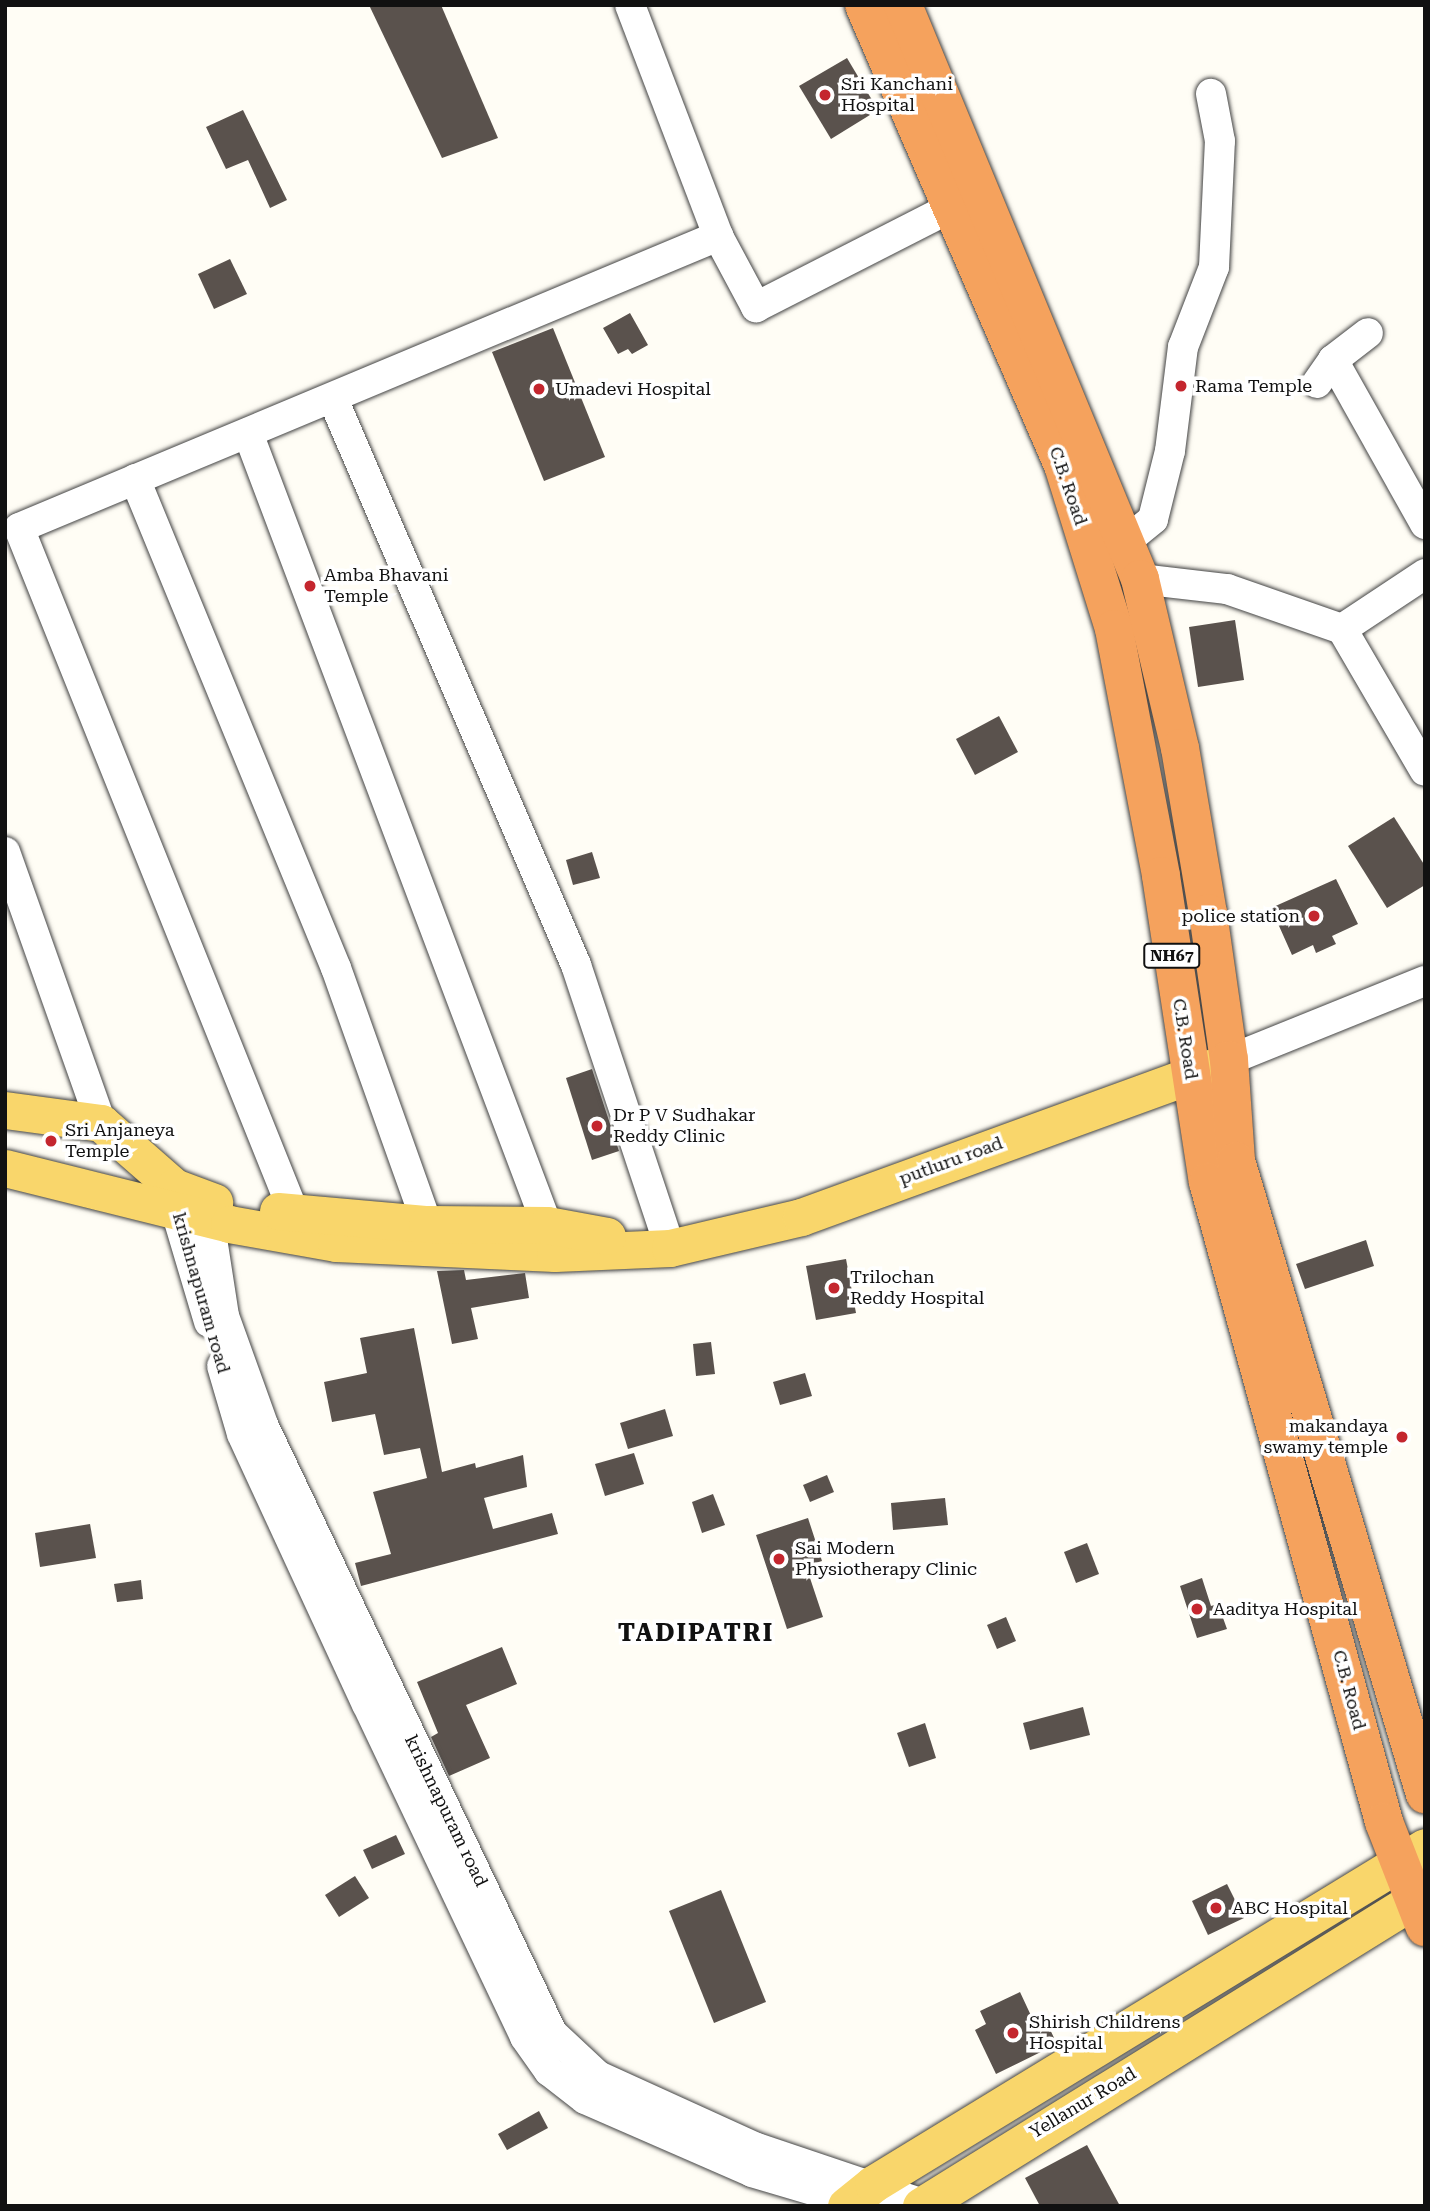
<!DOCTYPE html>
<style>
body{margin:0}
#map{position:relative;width:1430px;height:2211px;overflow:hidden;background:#fffdf5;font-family:"Roboto Serif",serif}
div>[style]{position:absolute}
.building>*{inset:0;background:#5a524d}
.roads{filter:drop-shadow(0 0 2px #444) drop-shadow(0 0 2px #444)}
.minor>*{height:30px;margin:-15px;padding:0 15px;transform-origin:15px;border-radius:15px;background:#fff}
.major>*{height:37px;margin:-18.5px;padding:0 18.5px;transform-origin:18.5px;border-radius:18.5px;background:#f9d66b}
.highway>*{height:38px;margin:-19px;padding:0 19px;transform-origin:19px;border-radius:19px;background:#f5a25d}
.dots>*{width:19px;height:19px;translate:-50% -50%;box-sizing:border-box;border:4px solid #fff;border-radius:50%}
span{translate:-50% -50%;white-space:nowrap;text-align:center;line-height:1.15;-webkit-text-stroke:7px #fff;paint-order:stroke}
.shield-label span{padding:2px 5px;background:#fff;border:2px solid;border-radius:5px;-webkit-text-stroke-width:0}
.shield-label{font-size:16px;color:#111;font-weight:700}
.poi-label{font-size:18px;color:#111}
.left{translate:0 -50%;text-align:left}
.right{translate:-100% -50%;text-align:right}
.street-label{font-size:18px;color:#111}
.district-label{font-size:24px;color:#111;font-weight:700;letter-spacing:2px}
.frame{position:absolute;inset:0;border:7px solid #111;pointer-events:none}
</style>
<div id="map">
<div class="building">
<i style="clip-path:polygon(369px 5px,441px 5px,498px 138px,442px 158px)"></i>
<i style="clip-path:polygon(847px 58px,878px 110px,831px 139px,799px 86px)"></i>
<i style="clip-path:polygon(243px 110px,287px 200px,270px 208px,248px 160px,226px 169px,206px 127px)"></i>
<i style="clip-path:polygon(230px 259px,247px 294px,214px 309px,198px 274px)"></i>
<i style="clip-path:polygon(630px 313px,648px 345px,632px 354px,628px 349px,618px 354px,603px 328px)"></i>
<i style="clip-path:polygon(553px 328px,605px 457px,544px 481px,492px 352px)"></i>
<i style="clip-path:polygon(1235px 620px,1244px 680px,1198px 687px,1189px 627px)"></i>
<i style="clip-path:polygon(999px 716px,1018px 752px,975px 775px,956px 739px)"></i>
<i style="clip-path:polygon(1394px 817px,1425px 866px,1425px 885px,1387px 908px,1348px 846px)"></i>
<i style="clip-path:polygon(592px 852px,600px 878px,573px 885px,566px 860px)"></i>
<i style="clip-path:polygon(1336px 879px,1358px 924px,1332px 936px,1336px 944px,1316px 953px,1313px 945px,1292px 955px,1271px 908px)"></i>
<i style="clip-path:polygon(592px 1069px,619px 1151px,592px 1160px,566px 1078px)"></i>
<i style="clip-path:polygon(1366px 1240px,1374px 1266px,1305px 1289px,1296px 1264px)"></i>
<i style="clip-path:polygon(846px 1259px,856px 1313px,816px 1320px,806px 1266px)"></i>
<i style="clip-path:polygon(464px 1270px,466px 1280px,525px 1273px,529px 1298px,471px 1308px,478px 1339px,452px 1344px,437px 1271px)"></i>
<i style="clip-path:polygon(414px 1328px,442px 1472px,475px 1463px,476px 1468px,523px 1455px,527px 1487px,484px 1498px,493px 1529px,552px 1513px,558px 1534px,361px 1586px,355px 1563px,391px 1554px,373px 1492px,427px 1478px,420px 1448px,384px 1455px,375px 1414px,332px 1422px,324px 1382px,367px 1373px,360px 1338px)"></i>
<i style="clip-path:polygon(711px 1342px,715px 1374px,696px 1376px,693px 1344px)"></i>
<i style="clip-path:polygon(805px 1373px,812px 1396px,780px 1405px,773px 1382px)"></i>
<i style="clip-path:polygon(665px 1409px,673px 1436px,628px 1449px,620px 1423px)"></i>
<i style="clip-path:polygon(634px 1453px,644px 1484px,605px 1496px,595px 1464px)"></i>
<i style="clip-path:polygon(827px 1475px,834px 1492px,810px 1502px,803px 1485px)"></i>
<i style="clip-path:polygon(713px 1494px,725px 1525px,702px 1533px,692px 1502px)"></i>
<i style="clip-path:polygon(945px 1498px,948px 1525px,893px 1530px,891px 1503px)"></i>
<i style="clip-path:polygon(808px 1518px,822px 1561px,806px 1566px,823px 1617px,787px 1629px,756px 1535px)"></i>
<i style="clip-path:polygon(90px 1524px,96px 1558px,40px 1567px,35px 1533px)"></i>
<i style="clip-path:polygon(1087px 1543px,1099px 1574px,1076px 1583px,1064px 1552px)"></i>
<i style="clip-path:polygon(1202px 1578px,1211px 1606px,1218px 1604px,1227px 1629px,1197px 1638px,1180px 1586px)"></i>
<i style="clip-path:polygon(141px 1580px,143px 1599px,117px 1602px,114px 1584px)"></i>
<i style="clip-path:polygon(1006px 1617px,1016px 1641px,997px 1649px,987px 1625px)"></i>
<i style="clip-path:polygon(502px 1647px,517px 1684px,466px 1705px,490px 1758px,449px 1776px,431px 1737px,438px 1733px,417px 1682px)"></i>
<i style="clip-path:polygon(1083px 1707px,1090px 1735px,1030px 1750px,1023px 1723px)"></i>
<i style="clip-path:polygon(925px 1723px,936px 1758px,909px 1767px,897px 1733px)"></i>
<i style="clip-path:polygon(396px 1835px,405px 1854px,372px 1869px,363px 1850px)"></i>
<i style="clip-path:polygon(355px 1876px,369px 1898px,339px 1917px,325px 1895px)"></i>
<i style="clip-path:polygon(1227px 1884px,1244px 1918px,1208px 1935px,1192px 1901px)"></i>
<i style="clip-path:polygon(721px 1890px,766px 2002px,714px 2023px,669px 1911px)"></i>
<i style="clip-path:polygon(1020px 1992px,1034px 2022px,1044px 2017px,1057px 2044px,996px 2074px,975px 2030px,986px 2024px,980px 2011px)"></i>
<i style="clip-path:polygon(539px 2111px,548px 2128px,507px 2150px,498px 2134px)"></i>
<i style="clip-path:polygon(1087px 2145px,1120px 2206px,1040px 2206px,1025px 2178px)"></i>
</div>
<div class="roads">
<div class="minor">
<i style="left:630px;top:5px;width:247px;rotate:69.1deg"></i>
<i style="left:1333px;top:360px;width:188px;rotate:60.7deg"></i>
<i style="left:1317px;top:383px;width:28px;rotate:-55deg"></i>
<i style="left:1333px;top:360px;width:44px;rotate:-37.6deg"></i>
<i style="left:333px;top:399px;width:616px;rotate:66.76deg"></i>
<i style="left:576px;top:965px;width:298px;rotate:71.6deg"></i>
<i style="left:248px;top:433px;width:847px;rotate:69.32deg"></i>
<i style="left:135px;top:479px;width:529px;rotate:67.66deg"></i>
<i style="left:336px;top:968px;width:272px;rotate:70.4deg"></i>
<i style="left:1106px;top:545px;width:19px;rotate:-9deg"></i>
<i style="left:1125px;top:542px;width:36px;rotate:-39deg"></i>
<i style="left:1153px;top:519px;width:70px;rotate:-76deg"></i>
<i style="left:1170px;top:451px;width:105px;rotate:-82.9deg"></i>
<i style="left:1183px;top:347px;width:86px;rotate:-68.8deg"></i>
<i style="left:1214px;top:267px;width:126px;rotate:-87.3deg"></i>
<i style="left:1220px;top:141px;width:48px;rotate:-100.8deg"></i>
<i style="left:1140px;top:579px;width:88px;rotate:6.6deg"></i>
<i style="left:1227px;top:589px;width:122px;rotate:19.2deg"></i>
<i style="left:1342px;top:629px;width:164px;rotate:59.7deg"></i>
<i style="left:1342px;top:629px;width:100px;rotate:-33.5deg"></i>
<i style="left:5px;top:852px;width:288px;rotate:70.5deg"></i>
<i style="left:1229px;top:1060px;width:211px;rotate:-22deg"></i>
<i style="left:174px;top:1191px;width:20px;rotate:84deg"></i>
<i style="left:176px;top:1211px;width:116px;rotate:73.4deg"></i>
<i style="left:212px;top:1201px;width:18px;rotate:99deg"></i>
<i style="left:209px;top:1219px;width:98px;rotate:81.2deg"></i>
<i style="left:224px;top:1316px;width:118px;rotate:70.2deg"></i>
<i style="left:264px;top:1427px;width:671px;rotate:64.58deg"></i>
<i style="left:552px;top:2033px;width:63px;rotate:43.1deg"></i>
<i style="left:598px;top:2076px;width:175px;rotate:24.4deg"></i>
<i style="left:757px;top:2148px;width:175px;rotate:18.6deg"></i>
<i style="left:294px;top:1213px;width:738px;rotate:-111.87deg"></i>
<i style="left:19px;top:528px;width:758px;rotate:-22.67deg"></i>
<i style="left:718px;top:236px;width:81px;rotate:61.8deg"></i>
<i style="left:756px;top:307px;width:240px;rotate:-27deg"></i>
<i style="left:222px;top:1366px;width:71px;rotate:73.6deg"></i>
<i style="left:242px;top:1434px;width:298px;rotate:65.2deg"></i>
<i style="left:367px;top:1704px;width:369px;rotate:64.6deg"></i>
<i style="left:525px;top:2037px;width:42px;rotate:54.8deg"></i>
<i style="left:549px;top:2071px;width:46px;rotate:37.9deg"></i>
<i style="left:585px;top:2099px;width:182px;rotate:23.6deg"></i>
<i style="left:752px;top:2172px;width:120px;rotate:16.5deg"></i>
</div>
<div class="major">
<i style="left:5px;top:1110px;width:97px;rotate:7.7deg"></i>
<i style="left:101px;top:1123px;width:97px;rotate:41.2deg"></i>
<i style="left:174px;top:1187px;width:43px;rotate:20.6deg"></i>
<i style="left:5px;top:1168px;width:231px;rotate:14deg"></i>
<i style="left:229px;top:1224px;width:109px;rotate:10.1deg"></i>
<i style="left:336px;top:1243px;width:219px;rotate:2.6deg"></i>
<i style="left:555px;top:1253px;width:115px;rotate:-2.5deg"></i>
<i style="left:670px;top:1248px;width:135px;rotate:-13.3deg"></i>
<i style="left:801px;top:1217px;width:444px;rotate:-20deg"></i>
<i style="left:278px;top:1211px;width:150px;rotate:5deg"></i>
<i style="left:427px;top:1224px;width:120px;rotate:0.5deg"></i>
<i style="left:547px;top:1225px;width:61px;rotate:10.4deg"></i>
<i style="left:846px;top:2206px;width:35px;rotate:-39deg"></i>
<i style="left:873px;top:2184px;width:647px;rotate:-31.4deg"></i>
<i style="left:921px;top:2206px;width:593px;rotate:-31.84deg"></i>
</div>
<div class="highway">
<i style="left:864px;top:5px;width:501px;rotate:66.61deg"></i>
<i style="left:1063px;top:465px;width:172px;rotate:72.7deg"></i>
<i style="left:1114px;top:629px;width:251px;rotate:79.2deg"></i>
<i style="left:1161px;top:876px;width:310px;rotate:81.3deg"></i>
<i style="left:1208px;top:1182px;width:664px;rotate:74.62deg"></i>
<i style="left:1384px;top:1822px;width:113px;rotate:68.7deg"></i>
<i style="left:903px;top:5px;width:621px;rotate:67.56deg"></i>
<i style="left:1140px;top:579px;width:174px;rotate:76.7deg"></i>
<i style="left:1180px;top:748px;width:167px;rotate:80.4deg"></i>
<i style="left:1208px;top:913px;width:148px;rotate:81.9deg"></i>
<i style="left:1229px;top:1060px;width:101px;rotate:86deg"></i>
<i style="left:1236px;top:1161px;width:661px;rotate:73.38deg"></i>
</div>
</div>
<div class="dots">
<i style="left:825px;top:95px;background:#c4262e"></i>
<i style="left:1181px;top:386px;background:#c4262e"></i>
<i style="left:539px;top:389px;background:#c4262e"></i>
<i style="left:310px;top:586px;background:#c4262e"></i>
<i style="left:1314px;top:916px;background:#c4262e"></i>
<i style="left:597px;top:1126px;background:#c4262e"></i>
<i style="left:51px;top:1141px;background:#c4262e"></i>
<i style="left:834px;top:1288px;background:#c4262e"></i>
<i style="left:1402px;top:1437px;background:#c4262e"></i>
<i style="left:779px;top:1559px;background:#c4262e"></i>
<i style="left:1197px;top:1609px;background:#c4262e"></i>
<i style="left:1216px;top:1908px;background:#c4262e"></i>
<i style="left:1013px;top:2033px;background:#c4262e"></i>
</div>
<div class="shield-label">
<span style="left:1172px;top:956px">NH67</span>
</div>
<div class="poi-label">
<span class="left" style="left:841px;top:95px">Sri Kanchani<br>Hospital</span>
<span class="left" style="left:1195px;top:386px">Rama Temple</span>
<span class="left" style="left:555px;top:389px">Umadevi Hospital</span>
<span class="left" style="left:324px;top:586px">Amba Bhavani<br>Temple</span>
<span class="right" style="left:1300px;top:916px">police station</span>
<span class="left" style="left:613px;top:1126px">Dr P V Sudhakar<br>Reddy Clinic</span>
<span class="left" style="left:65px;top:1141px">Sri Anjaneya<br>Temple</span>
<span class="left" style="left:850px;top:1288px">Trilochan<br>Reddy Hospital</span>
<span class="right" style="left:1388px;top:1437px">makandaya<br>swamy temple</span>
<span class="left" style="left:795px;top:1559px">Sai Modern<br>Physiotherapy Clinic</span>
<span class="left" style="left:1213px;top:1609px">Aaditya Hospital</span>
<span class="left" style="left:1232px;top:1908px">ABC Hospital</span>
<span class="left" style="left:1029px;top:2033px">Shirish Childrens<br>Hospital</span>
</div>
<div class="street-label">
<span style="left:1068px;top:486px;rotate:71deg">C.B. Road</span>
<span style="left:1185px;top:1039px;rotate:81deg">C.B. Road</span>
<span style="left:951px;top:1161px;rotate:-20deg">putluru road</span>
<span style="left:201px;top:1293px;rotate:74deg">krishnapuram road</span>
<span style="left:1349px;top:1690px;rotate:75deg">C.B. Road</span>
<span style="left:446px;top:1811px;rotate:64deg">krishnapuram road</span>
<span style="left:1083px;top:2103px;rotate:-31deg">Yellanur Road</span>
</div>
<div class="district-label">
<span style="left:696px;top:1634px">TADIPATRI</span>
</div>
<div class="frame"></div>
</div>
